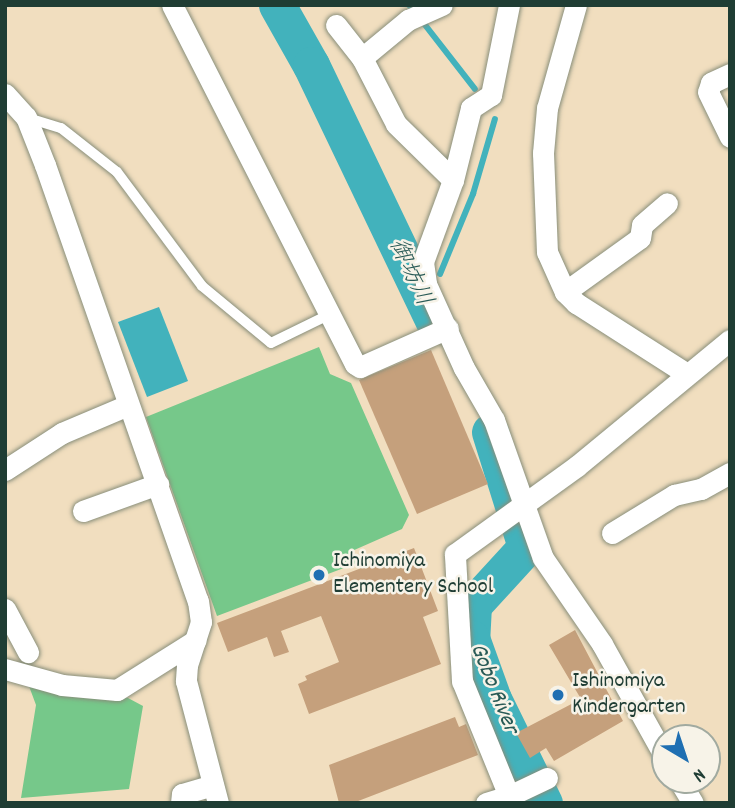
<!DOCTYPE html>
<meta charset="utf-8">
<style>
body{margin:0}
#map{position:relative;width:735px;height:808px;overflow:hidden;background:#f1debf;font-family:Dekko,"Klee One",sans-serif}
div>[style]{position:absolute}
.green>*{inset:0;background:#76c88a}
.water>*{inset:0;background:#42b2bc}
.stream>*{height:6px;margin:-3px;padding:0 3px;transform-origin:3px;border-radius:3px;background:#42b2bc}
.river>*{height:37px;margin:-18.5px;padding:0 18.5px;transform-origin:18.5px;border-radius:18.5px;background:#42b2bc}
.building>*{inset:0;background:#c5a07c}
.roads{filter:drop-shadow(0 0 2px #888e7a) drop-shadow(0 0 2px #888e7a)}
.service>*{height:10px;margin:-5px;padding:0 5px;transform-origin:5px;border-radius:5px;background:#fff}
.minor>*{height:21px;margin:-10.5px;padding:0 10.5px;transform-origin:10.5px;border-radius:10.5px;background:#fff}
.dots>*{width:19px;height:19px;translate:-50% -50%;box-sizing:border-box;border:4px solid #f7f3e8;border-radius:50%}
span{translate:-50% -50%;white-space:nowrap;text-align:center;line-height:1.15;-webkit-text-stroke:5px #f7f3e8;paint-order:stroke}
.poi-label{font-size:23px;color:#1f3d34}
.left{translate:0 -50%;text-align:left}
.water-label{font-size:24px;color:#285a56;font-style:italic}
.frame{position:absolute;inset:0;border:7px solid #1f3d34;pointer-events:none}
.north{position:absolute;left:651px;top:724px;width:70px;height:70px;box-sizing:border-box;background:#f7f3e8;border:2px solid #a1aaa0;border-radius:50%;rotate:141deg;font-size:19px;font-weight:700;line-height:28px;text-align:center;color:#1f3d34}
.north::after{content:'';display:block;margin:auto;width:24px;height:32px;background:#1f6fb2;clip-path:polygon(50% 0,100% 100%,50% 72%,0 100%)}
</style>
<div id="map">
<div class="green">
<i style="clip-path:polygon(319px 347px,330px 374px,351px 383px,409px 515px,402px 529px,352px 551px,357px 563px,217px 616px,146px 417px)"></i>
<i style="clip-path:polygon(26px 678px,128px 698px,143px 706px,129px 789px,21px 798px,36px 705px)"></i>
</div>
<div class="water">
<i style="clip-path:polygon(159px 307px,188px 381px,147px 397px,118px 322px)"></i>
</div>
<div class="stream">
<i style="left:409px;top:5px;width:1px;rotate:45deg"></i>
<i style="left:422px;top:21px;width:86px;rotate:52.1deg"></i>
<i style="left:440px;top:274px;width:87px;rotate:-67.6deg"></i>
<i style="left:473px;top:194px;width:78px;rotate:-73.7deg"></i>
<i style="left:526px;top:547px;width:14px;rotate:54deg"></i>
</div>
<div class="river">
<i style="left:277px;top:5px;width:69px;rotate:60.5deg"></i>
<i style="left:311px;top:65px;width:287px;rotate:64.4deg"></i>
<i style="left:490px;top:432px;width:121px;rotate:72.6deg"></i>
<i style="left:526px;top:547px;width:79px;rotate:132.4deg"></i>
<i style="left:473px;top:605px;width:33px;rotate:93deg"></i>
<i style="left:471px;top:638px;width:65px;rotate:70.2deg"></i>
<i style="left:493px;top:699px;width:116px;rotate:63.9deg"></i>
</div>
<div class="building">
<i style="clip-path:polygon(431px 350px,488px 484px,417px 514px,359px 380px)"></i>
<i style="clip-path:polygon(414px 548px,438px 611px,423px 617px,441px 664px,309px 714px,298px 684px,307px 680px,305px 676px,339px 662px,321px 616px,281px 631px,289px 652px,274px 657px,267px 637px,228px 652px,217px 623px)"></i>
<i style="clip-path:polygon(575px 630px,623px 721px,554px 761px,546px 748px,530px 758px,516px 733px,581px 699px,549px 645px)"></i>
<i style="clip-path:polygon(455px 717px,459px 727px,466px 724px,478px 755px,353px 803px,339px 803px,329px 765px)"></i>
</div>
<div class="roads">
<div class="service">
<i style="left:28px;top:118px;width:34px;rotate:17deg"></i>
<i style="left:61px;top:128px;width:71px;rotate:38.2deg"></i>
<i style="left:117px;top:172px;width:142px;rotate:53.3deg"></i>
<i style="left:202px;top:286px;width:89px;rotate:39.6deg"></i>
<i style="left:271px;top:343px;width:61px;rotate:-26.1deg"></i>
</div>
<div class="minor">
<i style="left:172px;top:5px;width:403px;rotate:63deg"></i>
<i style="left:355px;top:364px;width:6px;rotate:31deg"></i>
<i style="left:360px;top:367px;width:96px;rotate:-23.9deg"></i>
<i style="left:509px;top:5px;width:92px;rotate:101.3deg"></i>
<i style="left:491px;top:95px;width:24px;rotate:147deg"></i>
<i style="left:471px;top:108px;width:74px;rotate:104deg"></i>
<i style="left:453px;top:180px;width:87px;rotate:110.1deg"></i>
<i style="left:423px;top:262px;width:22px;rotate:82deg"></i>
<i style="left:426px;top:284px;width:92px;rotate:65.7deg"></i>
<i style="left:464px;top:368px;width:60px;rotate:60deg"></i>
<i style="left:494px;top:420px;width:146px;rotate:70.5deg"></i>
<i style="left:543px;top:558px;width:104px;rotate:55.5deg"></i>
<i style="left:602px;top:644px;width:129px;rotate:60.9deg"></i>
<i style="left:576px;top:5px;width:107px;rotate:105.7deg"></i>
<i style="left:547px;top:108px;width:45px;rotate:95.1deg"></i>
<i style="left:543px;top:153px;width:99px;rotate:87.7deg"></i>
<i style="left:547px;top:252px;width:44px;rotate:65.8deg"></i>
<i style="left:565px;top:292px;width:16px;rotate:45deg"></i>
<i style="left:576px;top:303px;width:132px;rotate:32.6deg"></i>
<i style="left:336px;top:25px;width:42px;rotate:51.8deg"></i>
<i style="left:362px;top:58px;width:74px;rotate:62.7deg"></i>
<i style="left:396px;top:124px;width:80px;rotate:44.5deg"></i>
<i style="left:362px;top:58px;width:60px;rotate:-39.6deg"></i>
<i style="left:408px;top:20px;width:37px;rotate:-24deg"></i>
<i style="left:730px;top:74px;width:21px;rotate:155deg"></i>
<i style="left:711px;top:83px;width:9px;rotate:108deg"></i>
<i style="left:708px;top:92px;width:50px;rotate:63.9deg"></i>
<i style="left:5px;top:94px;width:31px;rotate:48deg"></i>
<i style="left:26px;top:117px;width:52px;rotate:68.4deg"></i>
<i style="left:45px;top:165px;width:462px;rotate:70.7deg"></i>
<i style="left:198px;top:601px;width:21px;rotate:82deg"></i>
<i style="left:201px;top:622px;width:45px;rotate:108deg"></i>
<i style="left:187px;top:665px;width:16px;rotate:94deg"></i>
<i style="left:186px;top:681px;width:126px;rotate:75.3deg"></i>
<i style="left:565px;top:292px;width:92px;rotate:-35.8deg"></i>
<i style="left:640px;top:238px;width:13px;rotate:-81deg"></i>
<i style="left:642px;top:225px;width:33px;rotate:-41deg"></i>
<i style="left:5px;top:470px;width:68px;rotate:-33deg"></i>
<i style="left:62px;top:433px;width:72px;rotate:-23deg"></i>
<i style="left:83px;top:511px;width:80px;rotate:-19.8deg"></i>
<i style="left:612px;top:533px;width:73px;rotate:-31.5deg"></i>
<i style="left:674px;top:495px;width:28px;rotate:-13deg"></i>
<i style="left:701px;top:489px;width:33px;rotate:-29deg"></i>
<i style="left:5px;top:609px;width:49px;rotate:61.9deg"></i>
<i style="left:5px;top:669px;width:59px;rotate:15.7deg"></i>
<i style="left:62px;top:685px;width:55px;rotate:5.2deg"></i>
<i style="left:117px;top:690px;width:93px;rotate:-32.3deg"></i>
<i style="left:679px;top:780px;width:27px;rotate:59deg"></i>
<i style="left:509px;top:796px;width:42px;rotate:-25.3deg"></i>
<i style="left:181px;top:803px;width:9px;rotate:-84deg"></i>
<i style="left:182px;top:794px;width:32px;rotate:-16deg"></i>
<i style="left:486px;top:803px;width:24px;rotate:-17deg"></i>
<i style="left:509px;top:796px;width:124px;rotate:-112.2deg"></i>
<i style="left:462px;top:681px;width:127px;rotate:-93.2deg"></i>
<i style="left:455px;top:554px;width:150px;rotate:-35.8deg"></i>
<i style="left:577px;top:466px;width:198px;rotate:-39.5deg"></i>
</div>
</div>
<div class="dots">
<i style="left:319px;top:575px;background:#1f6fb2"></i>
<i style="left:558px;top:695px;background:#1f6fb2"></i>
</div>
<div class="poi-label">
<span class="left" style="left:333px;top:575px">Ichinomiya<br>Elementery School</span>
<span class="left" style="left:572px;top:695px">Ishinomiya<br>Kindergarten</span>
</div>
<div class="water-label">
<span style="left:409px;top:273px;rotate:65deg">御坊川</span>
<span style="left:493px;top:689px;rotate:68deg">Gobo River</span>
</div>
<div class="frame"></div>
<div class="north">N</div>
</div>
